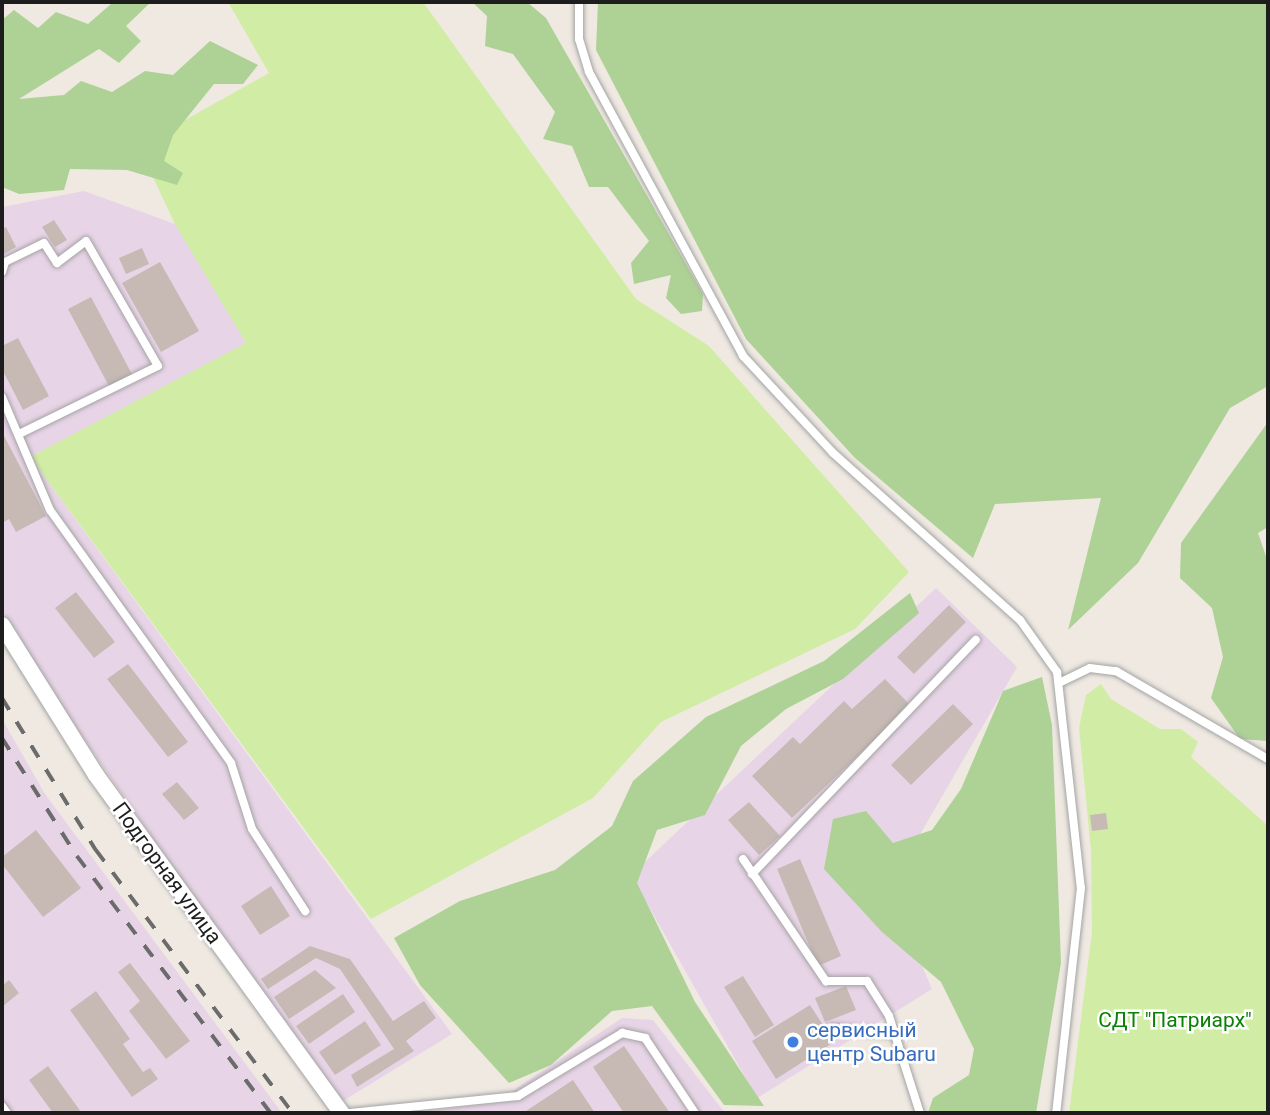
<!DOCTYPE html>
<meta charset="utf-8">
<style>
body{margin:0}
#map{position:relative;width:1270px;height:1115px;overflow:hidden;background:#efe9e2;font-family:Roboto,sans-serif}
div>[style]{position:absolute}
.industrial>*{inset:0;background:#e8d4e7}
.grass>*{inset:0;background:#d1eca5}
.forest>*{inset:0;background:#aed195}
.building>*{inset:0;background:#c7bab5}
.roads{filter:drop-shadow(0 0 2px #a4a4a4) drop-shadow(0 0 2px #a4a4a4)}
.lane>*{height:8px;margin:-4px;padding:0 4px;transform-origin:4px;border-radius:4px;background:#fff}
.street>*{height:16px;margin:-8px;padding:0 8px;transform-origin:8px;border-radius:8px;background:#fff}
.rail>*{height:3.5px;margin-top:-1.75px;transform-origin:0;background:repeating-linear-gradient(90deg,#6b6b6b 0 14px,transparent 0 28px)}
.dots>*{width:19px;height:19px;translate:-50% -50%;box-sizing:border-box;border:4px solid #fff;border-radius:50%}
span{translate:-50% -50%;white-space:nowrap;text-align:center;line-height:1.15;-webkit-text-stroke:5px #fff;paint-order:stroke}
.street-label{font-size:21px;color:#1d1d1d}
.park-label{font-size:21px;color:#0b8106}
.shop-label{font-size:21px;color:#366cbe}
.left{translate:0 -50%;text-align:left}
.frame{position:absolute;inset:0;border:4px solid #1d1d1d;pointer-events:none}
</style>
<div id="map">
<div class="industrial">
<i style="clip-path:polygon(84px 191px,175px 224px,246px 343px,30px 457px,452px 1034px,338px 1104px,36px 670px,2px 609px,2px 207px)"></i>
<i style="clip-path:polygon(936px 588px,1017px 667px,889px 888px,932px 989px,757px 1098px,631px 875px)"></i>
<i style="clip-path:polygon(2px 719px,45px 794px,282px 1113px,2px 1113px)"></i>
<i style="clip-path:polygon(622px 1018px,653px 1020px,725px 1113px,410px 1113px,496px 1102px)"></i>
</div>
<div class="grass">
<i style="clip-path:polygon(228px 2px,423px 2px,636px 299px,709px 346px,909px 572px,855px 629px,661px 722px,593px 798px,371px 919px,30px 457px,246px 343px,175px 224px,141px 152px,169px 129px,269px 73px)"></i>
<i style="clip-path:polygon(1101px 684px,1111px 699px,1160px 729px,1181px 729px,1198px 742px,1191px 757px,1268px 826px,1268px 1113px,1069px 1113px,1092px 932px,1091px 850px,1079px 728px,1086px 695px)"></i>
</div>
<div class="forest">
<i style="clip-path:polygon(93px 2px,151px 2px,126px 26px,141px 41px,119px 63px,99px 49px,19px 99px,64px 95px,81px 81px,112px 92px,145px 71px,173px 75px,210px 41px,258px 65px,243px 84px,214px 84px,173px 135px,164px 161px,183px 173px,177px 185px,127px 170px,70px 169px,64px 190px,19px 194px,2px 187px,2px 20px,14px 10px,38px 28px,56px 12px,88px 24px,111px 4px)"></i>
<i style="clip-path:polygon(472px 2px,527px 2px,546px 18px,703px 294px,702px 311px,681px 314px,666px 298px,671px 275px,634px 284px,631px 263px,649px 241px,608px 187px,589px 187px,572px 146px,543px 139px,555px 112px,513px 54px,485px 46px,487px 16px)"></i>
<i style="clip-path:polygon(598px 2px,1268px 2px,1268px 386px,1230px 408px,1138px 563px,1068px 630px,1101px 498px,995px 504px,973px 558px,855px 458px,746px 339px,596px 50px)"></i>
<i style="clip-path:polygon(1268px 422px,1268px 527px,1258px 533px,1268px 562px,1268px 741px,1240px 739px,1211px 698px,1223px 657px,1212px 608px,1180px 578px,1181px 543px)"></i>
<i style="clip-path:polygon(910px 593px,919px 613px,843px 679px,786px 709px,741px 746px,705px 815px,657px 830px,637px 883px,695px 1002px,764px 1106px,724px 1105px,652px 1006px,612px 1011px,551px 1065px,509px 1083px,420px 985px,394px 938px,460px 901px,555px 870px,612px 826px,633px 781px,706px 717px,824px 661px)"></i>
<i style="clip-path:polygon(1042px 677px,1052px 725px,1061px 963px,1036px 1113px,928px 1113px,933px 1098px,969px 1075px,974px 1049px,941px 982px,882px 932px,824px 869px,833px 819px,866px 811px,893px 843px,932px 830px,961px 789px,1003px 691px)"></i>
</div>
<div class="building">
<i style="clip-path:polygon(54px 220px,67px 240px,55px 247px,42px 227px)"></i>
<i style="clip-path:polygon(6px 227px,16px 247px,2px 255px,2px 229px)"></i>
<i style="clip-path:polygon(142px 248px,149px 264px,126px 274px,119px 258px)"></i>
<i style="clip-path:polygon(160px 262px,199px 331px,161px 352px,122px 283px)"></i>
<i style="clip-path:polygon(91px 297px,134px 378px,111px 390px,68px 309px)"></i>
<i style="clip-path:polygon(18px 338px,49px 396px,23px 410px,2px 369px,2px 346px)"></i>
<i style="clip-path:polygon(2px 432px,46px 516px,16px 532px,9px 519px,2px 523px)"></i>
<i style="clip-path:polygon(76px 592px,115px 642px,94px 658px,55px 608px)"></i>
<i style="clip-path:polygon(949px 605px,966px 622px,914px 674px,897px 657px)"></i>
<i style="clip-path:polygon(128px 664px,188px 742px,168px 757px,107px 679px)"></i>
<i style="clip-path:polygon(885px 679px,911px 706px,792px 818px,752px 776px,793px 737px,800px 744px,844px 701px,852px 709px)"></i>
<i style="clip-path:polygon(953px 704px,973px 724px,911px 785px,891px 765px)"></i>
<i style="clip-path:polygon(177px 782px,199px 808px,184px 820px,162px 794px)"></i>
<i style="clip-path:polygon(749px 802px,780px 836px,759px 855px,728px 820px)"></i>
<i style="clip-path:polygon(1106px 813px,1108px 829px,1092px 831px,1090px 815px)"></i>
<i style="clip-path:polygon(36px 830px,81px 888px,43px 917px,2px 864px,2px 857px)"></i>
<i style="clip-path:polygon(800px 859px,841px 956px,818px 966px,777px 869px)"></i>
<i style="clip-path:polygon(271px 886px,290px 916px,260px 935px,241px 906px)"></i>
<i style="clip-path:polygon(310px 946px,350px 959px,393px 1021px,424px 1001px,436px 1018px,406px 1041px,414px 1051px,357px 1087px,351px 1075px,394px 1049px,340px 969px,316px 958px,268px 989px,261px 979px)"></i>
<i style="clip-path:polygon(130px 963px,190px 1041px,166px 1059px,129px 1011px,140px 1001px,118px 972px)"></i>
<i style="clip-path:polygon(315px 970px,336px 988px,289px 1019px,274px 997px)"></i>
<i style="clip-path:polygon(743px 976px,774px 1025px,755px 1037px,724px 987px)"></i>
<i style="clip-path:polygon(9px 980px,19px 993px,2px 1007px,2px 986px)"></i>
<i style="clip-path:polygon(846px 986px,856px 1010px,825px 1022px,815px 998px)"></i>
<i style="clip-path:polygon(96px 991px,130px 1039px,123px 1044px,143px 1072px,150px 1068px,158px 1079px,132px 1097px,70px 1010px)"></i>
<i style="clip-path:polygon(343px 994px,355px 1012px,309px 1044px,296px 1026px)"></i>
<i style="clip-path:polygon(810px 1005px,834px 1042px,776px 1079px,752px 1041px)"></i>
<i style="clip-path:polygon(365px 1021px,381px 1045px,335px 1075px,319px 1052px)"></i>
<i style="clip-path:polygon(624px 1046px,670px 1113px,624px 1113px,593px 1067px)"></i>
<i style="clip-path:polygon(48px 1066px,81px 1112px,79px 1113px,53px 1113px,29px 1080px)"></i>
<i style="clip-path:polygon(573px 1080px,595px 1113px,523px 1113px)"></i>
</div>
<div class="roads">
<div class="lane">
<i style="left:579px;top:2px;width:37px;rotate:90deg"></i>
<i style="left:579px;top:39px;width:34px;rotate:73deg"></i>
<i style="left:589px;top:72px;width:323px;rotate:61.5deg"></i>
<i style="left:743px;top:356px;width:132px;rotate:47.1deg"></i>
<i style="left:833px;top:453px;width:251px;rotate:41.8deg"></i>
<i style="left:1020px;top:620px;width:64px;rotate:54.6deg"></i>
<i style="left:1057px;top:672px;width:217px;rotate:83.7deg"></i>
<i style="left:1081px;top:888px;width:226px;rotate:96.3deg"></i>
<i style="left:2px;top:272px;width:10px;rotate:-73deg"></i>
<i style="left:5px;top:262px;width:43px;rotate:-26deg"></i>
<i style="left:44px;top:243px;width:24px;rotate:57deg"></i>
<i style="left:57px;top:263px;width:36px;rotate:-37deg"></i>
<i style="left:86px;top:241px;width:144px;rotate:60.1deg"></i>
<i style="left:158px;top:366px;width:155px;rotate:153.9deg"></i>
<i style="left:2px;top:397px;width:123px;rotate:67deg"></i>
<i style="left:50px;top:510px;width:311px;rotate:54.4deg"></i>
<i style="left:231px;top:763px;width:69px;rotate:72.3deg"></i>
<i style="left:252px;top:829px;width:98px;rotate:57.1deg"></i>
<i style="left:1059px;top:683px;width:34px;rotate:-26deg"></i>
<i style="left:1090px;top:668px;width:26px;rotate:7deg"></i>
<i style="left:1116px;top:671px;width:176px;rotate:30.1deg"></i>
<i style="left:743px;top:859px;width:148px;rotate:55.8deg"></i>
<i style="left:826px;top:981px;width:41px"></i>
<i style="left:867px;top:981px;width:41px;rotate:57.8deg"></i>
<i style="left:889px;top:1016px;width:102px;rotate:72.3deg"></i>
<i style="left:752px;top:874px;width:324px;rotate:-46.3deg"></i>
<i style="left:831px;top:1028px;width:65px;rotate:5.3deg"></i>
<i style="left:2px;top:1106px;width:9px;rotate:54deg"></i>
<i style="left:350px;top:1113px;width:169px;rotate:-5.8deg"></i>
<i style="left:518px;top:1096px;width:122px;rotate:-31.2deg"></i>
<i style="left:622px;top:1033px;width:24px;rotate:12deg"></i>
<i style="left:645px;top:1038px;width:90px;rotate:56.3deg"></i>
</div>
<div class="street">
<i style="left:2px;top:625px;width:177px;rotate:57.9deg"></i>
<i style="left:96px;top:775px;width:418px;rotate:54deg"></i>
</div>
</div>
<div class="rail">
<i style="left:2px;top:698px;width:179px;rotate:58.3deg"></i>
<i style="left:96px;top:850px;width:329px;rotate:53.2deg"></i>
<i style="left:2px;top:738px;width:140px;rotate:57.6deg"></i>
<i style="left:77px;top:856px;width:322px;rotate:53deg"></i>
</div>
<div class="dots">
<i style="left:793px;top:1042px;background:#3f7fe0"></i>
</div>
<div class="street-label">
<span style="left:167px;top:873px;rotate:54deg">Подгорная улица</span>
</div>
<div class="park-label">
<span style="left:1175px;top:1020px">СДТ "Патриарх"</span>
</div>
<div class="shop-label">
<span class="left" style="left:807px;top:1042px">сервисный<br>центр Subaru</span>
</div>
<div class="frame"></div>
</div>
